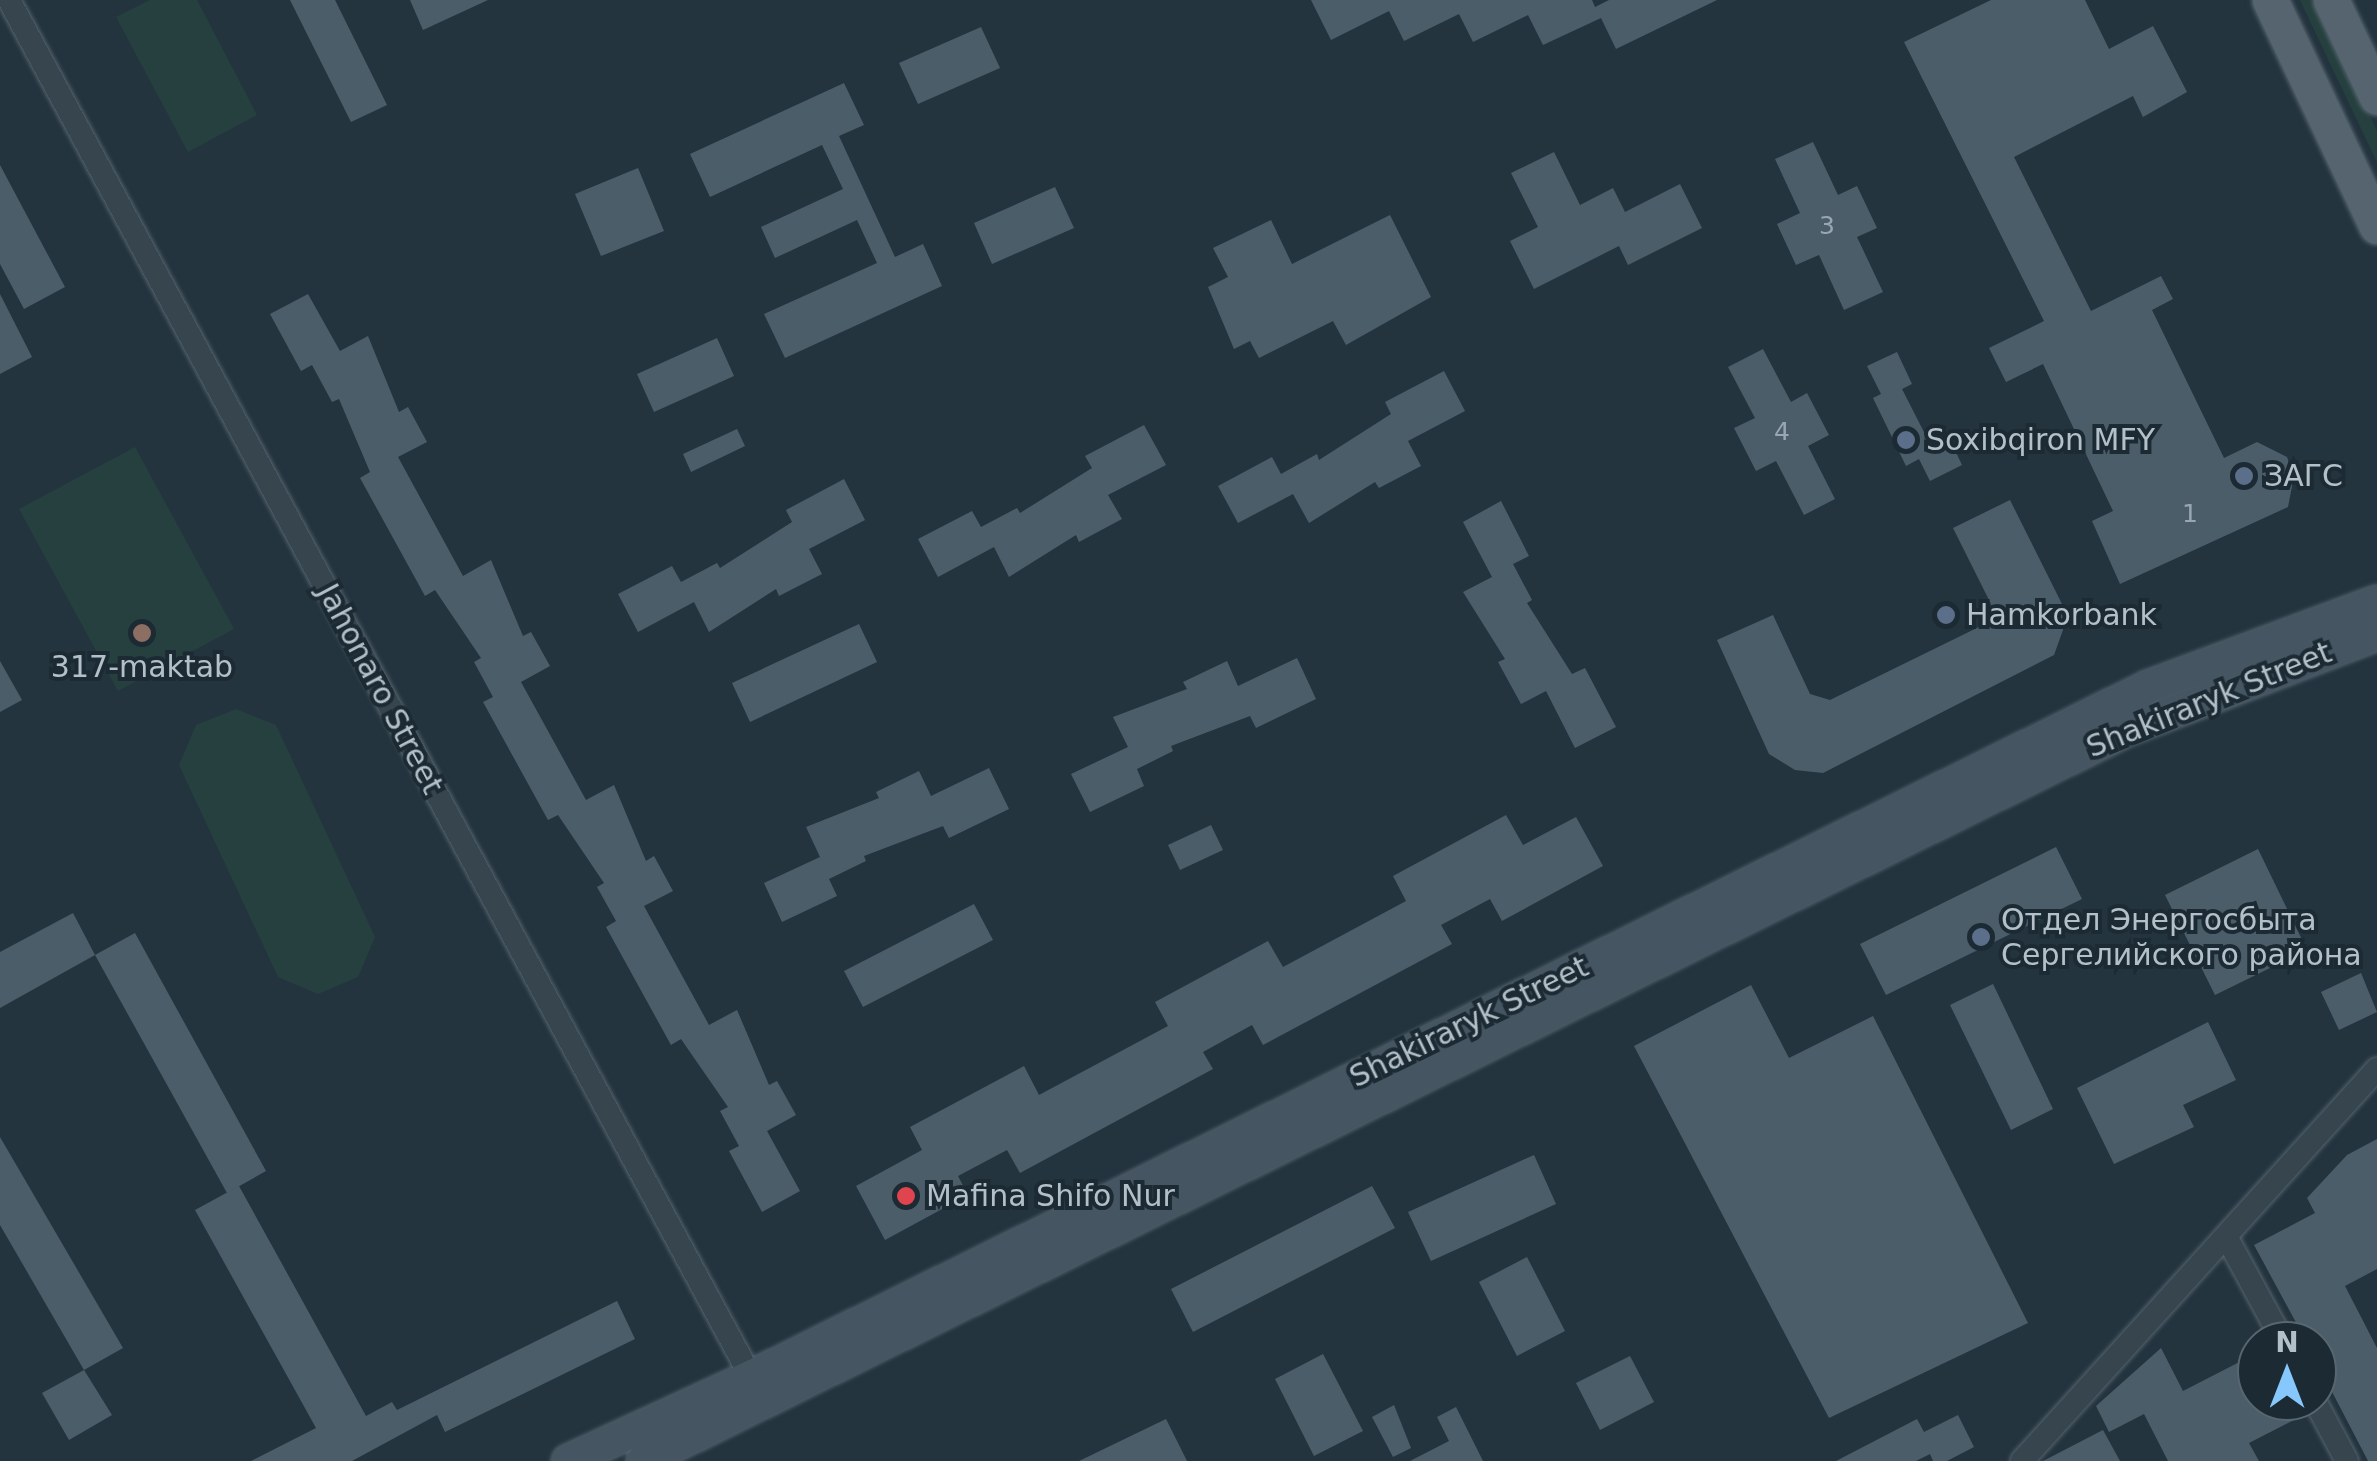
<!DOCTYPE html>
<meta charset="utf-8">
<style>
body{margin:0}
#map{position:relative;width:2377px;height:1461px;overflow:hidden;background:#23343f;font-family:"DejaVu Sans",sans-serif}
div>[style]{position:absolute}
.green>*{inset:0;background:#25403f}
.building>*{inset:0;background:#4c5d6a}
.roads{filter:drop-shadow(0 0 2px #55636d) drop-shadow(0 0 2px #55636d)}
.minor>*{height:22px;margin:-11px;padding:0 11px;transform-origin:11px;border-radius:11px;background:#37454f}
.secondary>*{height:32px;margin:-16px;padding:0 16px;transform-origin:16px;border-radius:16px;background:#455562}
.primary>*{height:35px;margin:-17.5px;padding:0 17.5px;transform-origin:17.5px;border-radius:17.5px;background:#55646f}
.dots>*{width:28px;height:28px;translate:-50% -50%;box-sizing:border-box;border:5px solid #1c2a34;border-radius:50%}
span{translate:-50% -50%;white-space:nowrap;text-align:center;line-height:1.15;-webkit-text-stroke:8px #1c2a34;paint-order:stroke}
.number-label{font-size:25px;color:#99a7b2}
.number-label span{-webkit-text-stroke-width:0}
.poi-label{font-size:30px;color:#b3c0ca}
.left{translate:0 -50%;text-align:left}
.street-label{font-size:30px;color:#b3c0ca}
.north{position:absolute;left:2237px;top:1321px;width:100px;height:100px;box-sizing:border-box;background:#1c2a34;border:2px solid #586670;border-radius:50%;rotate:0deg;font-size:28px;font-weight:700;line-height:40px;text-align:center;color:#b3c0ca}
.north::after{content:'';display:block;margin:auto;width:35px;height:45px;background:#86c7fc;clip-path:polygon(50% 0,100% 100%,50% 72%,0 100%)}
</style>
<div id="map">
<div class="green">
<i style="clip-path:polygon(150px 0,197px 0,257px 115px,188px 152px,116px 17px)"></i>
<i style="clip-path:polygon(2300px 0,2315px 0,2377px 131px,2377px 162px)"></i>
<i style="clip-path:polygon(135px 447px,234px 629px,118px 691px,19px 509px)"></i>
<i style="clip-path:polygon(236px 709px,276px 725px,375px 937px,358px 977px,318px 994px,278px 977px,179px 765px,196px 725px)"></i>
</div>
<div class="building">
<i style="clip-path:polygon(290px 0,335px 0,387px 105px,351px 122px)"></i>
<i style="clip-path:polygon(410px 0,488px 0,423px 30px)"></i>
<i style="clip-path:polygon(1311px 0,1592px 0,1595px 7px,1609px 0,1717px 0,1616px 49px,1601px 18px,1543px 45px,1528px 15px,1473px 42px,1459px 14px,1404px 41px,1389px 11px,1331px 40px)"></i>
<i style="clip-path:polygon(1991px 0,2085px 0,2109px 49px,2153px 26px,2187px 92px,2143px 117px,2133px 96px,2014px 157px,2091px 311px,2161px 276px,2173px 299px,2152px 310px,2224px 458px,2257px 442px,2287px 457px,2294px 476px,2288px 507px,2120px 584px,2092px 521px,2113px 511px,2043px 364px,2006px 382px,1989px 348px,2044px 321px,1904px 42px)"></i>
<i style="clip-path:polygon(981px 27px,1000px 68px,918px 104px,899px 63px)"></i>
<i style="clip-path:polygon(844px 83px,864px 125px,839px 136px,895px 257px,923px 244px,942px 286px,785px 358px,764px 314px,877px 263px,857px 220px,775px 258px,761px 227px,843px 189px,822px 145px,710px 197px,690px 154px)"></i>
<i style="clip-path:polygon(1813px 142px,1838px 195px,1857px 186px,1877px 228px,1857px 237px,1883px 292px,1844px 310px,1819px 255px,1796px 265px,1777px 224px,1800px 213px,1775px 159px)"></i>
<i style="clip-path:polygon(1554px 152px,1580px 205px,1613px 188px,1625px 212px,1680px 184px,1702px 228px,1628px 265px,1619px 246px,1534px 289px,1510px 241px,1538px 227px,1511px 173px)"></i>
<i style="clip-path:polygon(0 165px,65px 287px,24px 309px,0 264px)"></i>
<i style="clip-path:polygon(638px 168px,664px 231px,601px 256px,575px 194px)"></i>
<i style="clip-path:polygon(1055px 187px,1074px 228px,992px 264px,974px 223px)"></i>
<i style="clip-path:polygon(1390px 215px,1431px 297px,1346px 345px,1333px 321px,1259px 358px,1250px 341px,1234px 349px,1208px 287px,1228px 277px,1213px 248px,1271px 220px,1292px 264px)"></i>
<i style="clip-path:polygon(0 294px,32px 357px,0 374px)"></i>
<i style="clip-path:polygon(308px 294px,340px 351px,368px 336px,399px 412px,408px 407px,427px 442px,398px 457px,463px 576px,491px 560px,523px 636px,531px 632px,550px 666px,521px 682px,586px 800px,614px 785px,646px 861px,654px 856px,673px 891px,644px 906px,691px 992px,709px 1025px,737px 1010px,769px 1085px,777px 1081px,796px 1115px,767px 1131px,800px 1191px,762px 1212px,729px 1151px,739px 1146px,720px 1111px,728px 1107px,681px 1039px,671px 1045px,606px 927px,616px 921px,597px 887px,604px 883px,558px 815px,548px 820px,483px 702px,493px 697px,474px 662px,481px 658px,435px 590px,425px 596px,360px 478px,370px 472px,339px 399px,332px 402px,312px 365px,301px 371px,270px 314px)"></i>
<i style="clip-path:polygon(717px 338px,734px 376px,654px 412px,637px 374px)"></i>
<i style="clip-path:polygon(1763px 349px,1791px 402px,1807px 393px,1829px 435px,1808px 446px,1835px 499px,1804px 515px,1776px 461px,1756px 471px,1734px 428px,1755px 418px,1728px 367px)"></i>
<i style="clip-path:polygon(1897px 352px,1912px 384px,1902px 389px,1926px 436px,1944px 427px,1962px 465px,1930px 481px,1919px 459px,1906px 466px,1873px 398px,1881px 394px,1867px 366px)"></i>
<i style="clip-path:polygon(1444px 371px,1465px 411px,1408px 441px,1421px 466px,1379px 488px,1375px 482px,1309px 523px,1293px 494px,1238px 523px,1218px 486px,1272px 457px,1281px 474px,1317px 454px,1319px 460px,1391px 414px,1385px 402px)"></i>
<i style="clip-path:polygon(1144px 425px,1166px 465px,1108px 495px,1122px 519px,1079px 542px,1076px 535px,1009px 577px,994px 547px,938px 577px,918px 539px,972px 511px,981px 527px,1017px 508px,1020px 513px,1092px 468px,1085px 456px)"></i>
<i style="clip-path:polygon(737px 429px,745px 446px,691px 472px,683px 454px)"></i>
<i style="clip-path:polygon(844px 479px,865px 520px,809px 549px,822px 574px,779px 596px,776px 589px,709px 632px,694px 602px,638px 632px,618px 594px,672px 566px,681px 582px,717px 563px,720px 568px,792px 522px,786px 510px)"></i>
<i style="clip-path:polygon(2010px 500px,2068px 616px,2054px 655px,1823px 773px,1795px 770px,1769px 754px,1717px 640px,1773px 615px,1810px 694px,1830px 700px,1985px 624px,1991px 604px,1953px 528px)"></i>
<i style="clip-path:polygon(1501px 501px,1529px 556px,1513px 564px,1532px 600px,1527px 603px,1572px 674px,1585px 668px,1616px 727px,1575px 748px,1546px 691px,1521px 704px,1498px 662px,1505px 659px,1463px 592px,1492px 577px,1463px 522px)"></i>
<i style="clip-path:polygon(859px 624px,877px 662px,750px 722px,732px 683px)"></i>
<i style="clip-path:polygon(1297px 658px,1316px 699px,1256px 728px,1250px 716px,1171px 746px,1173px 751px,1137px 769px,1144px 786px,1090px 812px,1071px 774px,1128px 747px,1113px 717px,1187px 689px,1183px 682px,1227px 661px,1238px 686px)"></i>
<i style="clip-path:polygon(0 661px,22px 700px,0 712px)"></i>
<i style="clip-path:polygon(989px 768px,1009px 809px,949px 838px,943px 826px,864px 856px,866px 861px,829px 879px,837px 896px,782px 922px,764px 883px,820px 857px,806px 827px,879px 798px,876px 792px,919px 771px,931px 796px)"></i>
<i style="clip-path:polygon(1506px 815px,1523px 845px,1576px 817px,1603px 866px,1502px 921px,1490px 899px,1441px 925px,1452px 944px,1263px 1045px,1252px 1025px,1203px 1052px,1213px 1069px,1020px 1173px,1007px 1150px,958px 1176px,968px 1195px,885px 1240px,856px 1186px,922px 1150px,910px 1127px,1024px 1066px,1039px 1095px,1168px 1026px,1155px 1002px,1268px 941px,1283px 967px,1406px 901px,1393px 876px)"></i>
<i style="clip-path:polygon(1211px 825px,1223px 850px,1180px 870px,1168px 845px)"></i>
<i style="clip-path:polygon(2056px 847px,2082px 899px,1886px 995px,1860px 944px)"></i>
<i style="clip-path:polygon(2258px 849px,2307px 950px,2215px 995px,2165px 895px)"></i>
<i style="clip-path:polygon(974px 904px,993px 940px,863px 1007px,844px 971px)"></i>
<i style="clip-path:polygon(73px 913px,95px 955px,0 1008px,0 952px)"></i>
<i style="clip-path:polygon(135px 933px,266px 1171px,227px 1193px,95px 955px)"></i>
<i style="clip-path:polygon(2361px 973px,2377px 1012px,2339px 1030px,2321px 992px)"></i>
<i style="clip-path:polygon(1993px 984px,2053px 1109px,2011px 1130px,1950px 1005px)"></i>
<i style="clip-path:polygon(1751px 985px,1789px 1058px,1873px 1016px,2028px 1323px,1829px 1418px,1634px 1046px)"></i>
<i style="clip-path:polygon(2208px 1022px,2236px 1080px,2183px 1105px,2194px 1127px,2114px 1164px,2077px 1088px)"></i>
<i style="clip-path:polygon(0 1137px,123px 1348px,84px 1370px,0 1225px)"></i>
<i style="clip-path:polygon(2377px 1139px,2377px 1269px,2345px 1286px,2377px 1348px,2377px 1461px,2368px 1461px,2317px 1363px,2317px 1341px,2306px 1341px,2254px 1245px,2315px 1213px,2307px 1198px,2347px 1155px)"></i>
<i style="clip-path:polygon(1534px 1155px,1556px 1204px,1431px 1261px,1408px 1212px)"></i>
<i style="clip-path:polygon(239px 1186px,366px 1416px,392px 1402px,397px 1410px,617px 1301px,635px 1339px,445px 1432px,437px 1415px,352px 1461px,251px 1461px,316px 1428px,195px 1210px)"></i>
<i style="clip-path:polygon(1372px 1186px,1395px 1228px,1193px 1332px,1171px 1289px)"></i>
<i style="clip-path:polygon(1527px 1257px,1565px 1331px,1517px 1356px,1479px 1282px)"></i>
<i style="clip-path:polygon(2161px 1348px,2183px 1391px,2257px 1353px,2257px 1401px,2286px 1401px,2296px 1419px,2249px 1443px,2259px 1461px,2168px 1461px,2144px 1414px,2109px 1432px,2096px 1406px)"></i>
<i style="clip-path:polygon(1323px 1354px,1363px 1431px,1314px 1456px,1275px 1379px)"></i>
<i style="clip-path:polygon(1630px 1356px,1654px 1402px,1600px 1430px,1576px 1383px)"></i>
<i style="clip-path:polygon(84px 1370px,112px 1415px,69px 1440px,42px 1393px)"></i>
<i style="clip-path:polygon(1394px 1405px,1411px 1448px,1393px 1457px,1372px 1417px)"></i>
<i style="clip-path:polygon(1456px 1407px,1483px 1461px,1410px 1461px,1449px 1441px,1437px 1417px)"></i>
<i style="clip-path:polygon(1958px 1415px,1974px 1447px,1947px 1461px,1933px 1461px,1930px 1454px,1916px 1461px,1836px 1461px,1917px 1419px,1924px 1432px)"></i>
<i style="clip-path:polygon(1166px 1419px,1187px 1461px,1079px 1461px)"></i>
<i style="clip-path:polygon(2103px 1430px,2120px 1461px,2043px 1461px)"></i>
</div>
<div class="roads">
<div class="minor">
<i style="left:9px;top:0;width:1564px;rotate:61.68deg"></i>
<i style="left:2227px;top:1238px;width:117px;rotate:61.5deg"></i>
<i style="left:2315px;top:1401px;width:68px;rotate:61.9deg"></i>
<i style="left:2022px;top:1461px;width:529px;rotate:-47.84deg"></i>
</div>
<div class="secondary">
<i style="left:568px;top:1461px;width:201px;rotate:-24.7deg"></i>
<i style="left:751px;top:1377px;width:1558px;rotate:-26.29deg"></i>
<i style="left:2148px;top:687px;width:244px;rotate:-20.4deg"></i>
<i style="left:643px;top:1461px;width:1659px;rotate:-26.23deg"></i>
<i style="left:2131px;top:728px;width:263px;rotate:-20.9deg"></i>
</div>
<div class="primary">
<i style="left:2270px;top:0;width:250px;rotate:64.7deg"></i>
<i style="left:2331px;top:0;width:107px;rotate:64.6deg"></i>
</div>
</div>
<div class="dots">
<i style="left:1906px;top:440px;background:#5c6f8a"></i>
<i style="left:2244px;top:476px;background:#5c6f8a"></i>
<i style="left:1946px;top:615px;background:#5c6f8a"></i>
<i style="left:142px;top:633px;background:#8d6e63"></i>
<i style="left:1981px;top:937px;background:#5c6f8a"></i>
<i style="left:906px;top:1196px;background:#e0444e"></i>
</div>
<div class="number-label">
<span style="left:1827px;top:226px">3</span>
<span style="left:1782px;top:432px">4</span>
<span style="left:2190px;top:514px">1</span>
</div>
<div class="poi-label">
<span class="left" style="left:1926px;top:440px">Soxibqiron MFY</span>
<span class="left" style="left:2264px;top:476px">ЗАГС</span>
<span class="left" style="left:1966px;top:615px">Hamkorbank</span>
<span style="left:142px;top:667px">317-maktab</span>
<span class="left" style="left:2001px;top:937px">Отдел Энергосбыта<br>Сергелийского района</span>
<span class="left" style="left:926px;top:1196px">Mafina Shifo Nur</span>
</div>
<div class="street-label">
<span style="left:380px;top:689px;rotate:62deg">Jahonaro Street</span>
<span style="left:2209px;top:700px;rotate:-22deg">Shakiraryk Street</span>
<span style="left:1469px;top:1022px;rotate:-26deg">Shakiraryk Street</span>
</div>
<div class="north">N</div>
</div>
